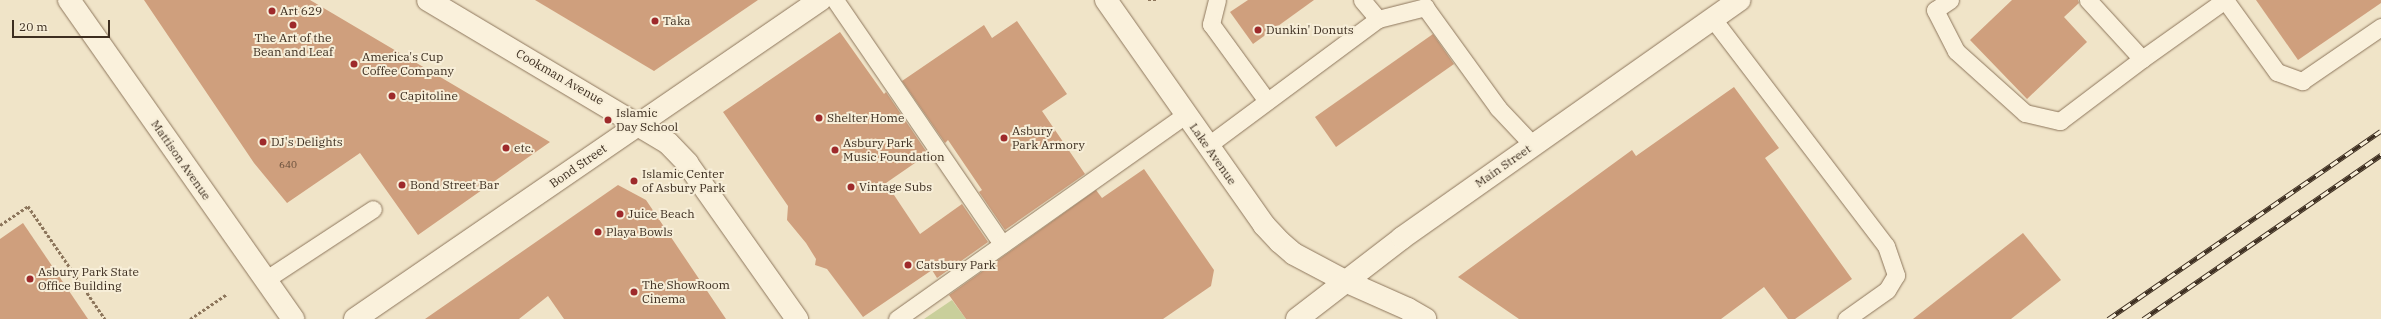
<!DOCTYPE html>
<style>
body{margin:0}
#map{position:relative;width:2381px;height:319px;overflow:hidden;background:#f0e4c8;font-family:"IBM Plex Serif",serif}
div>[style]{position:absolute}
.green>*{inset:0;background:#c9cf9b}
.building>*{inset:0;background:#cf9f7d}
.path>*{height:2.5px;margin-top:-1.25px;transform-origin:0;background:repeating-linear-gradient(90deg,#8d765c 0 3px,transparent 0 5px)}
.roads{filter:drop-shadow(0 0 1px #8d765c) drop-shadow(0 0 1px #8d765c)}
.lane>*{height:17px;margin:-8.5px;padding:0 8.5px;transform-origin:8.5px;border-radius:8.5px;background:#faf1dc}
.street>*{height:22px;margin:-11px;padding:0 11px;transform-origin:11px;border-radius:11px;background:#faf1dc}
.secondary>*{height:22px;margin:-11px;padding:0 11px;transform-origin:11px;border-radius:11px;background:#faf1dc}
.rail>*{height:4.5px;margin-top:-2.25px;transform-origin:0;background:repeating-linear-gradient(90deg,#f7eed8 0 9px,#3d2e20 0 18px);box-sizing:border-box;border-block:1px solid #3d2e20}
.dots>*{width:11px;height:11px;translate:-50% -50%;box-sizing:border-box;border:2px solid #f7eed8;border-radius:50%}
span{translate:-50% -50%;white-space:nowrap;text-align:center;line-height:1.15;-webkit-text-stroke:4px #f7eed8;paint-order:stroke}
.number-label{font-size:10px;color:#624a37}
.number-label span{-webkit-text-stroke-width:0}
.poi-label{font-size:12px;color:#3d2e20}
.left{translate:0 -50%;text-align:left}
.street-label{font-size:12px;color:#3d2e20}
.scale{position:absolute;left:12px;top:20px;width:98px;height:18px;box-sizing:border-box;border:2px solid #3d2e20;border-top:0;padding-left:5px;font-size:12px;line-height:14px;white-space:nowrap;color:#3d2e20;-webkit-text-stroke:3px #f7eed8;paint-order:stroke}
</style>
<div id="map">
<div class="green">
<i style="clip-path:polygon(952px 300px,966px 319px,924px 319px)"></i>
</div>
<div class="building">
<i style="clip-path:polygon(144px 0,310px 0,550px 142px,418px 235px,360px 153px,287px 203px,254px 163px)"></i>
<i style="clip-path:polygon(535px 0,758px 0,654px 71px)"></i>
<i style="clip-path:polygon(1248px 0,1314px 0,1253px 44px,1230px 12px)"></i>
<i style="clip-path:polygon(2012px 0,2078px 0,2079px 3px,2064px 17px,2087px 42px,2027px 99px,1970px 40px)"></i>
<i style="clip-path:polygon(2256px 0,2381px 0,2381px 3px,2298px 60px)"></i>
<i style="clip-path:polygon(1017px 21px,1067px 94px,1042px 111px,1085px 174px,1005px 230px,979px 192px,982px 190px,948px 140px,945px 143px,902px 81px,984px 25px,992px 38px)"></i>
<i style="clip-path:polygon(840px 32px,884px 94px,886px 92px,928px 154px,886px 183px,920px 234px,962px 204px,988px 242px,937px 278px,932px 270px,863px 317px,827px 269px,815px 265px,816px 259px,806px 243px,787px 220px,788px 206px,723px 112px)"></i>
<i style="clip-path:polygon(1433px 34px,1454px 64px,1336px 147px,1315px 117px)"></i>
<i style="clip-path:polygon(1734px 87px,1779px 148px,1765px 158px,1852px 279px,1795px 319px,1788px 319px,1764px 287px,1721px 319px,1519px 319px,1458px 277px,1632px 150px,1636px 156px)"></i>
<i style="clip-path:polygon(1144px 169px,1214px 270px,1211px 286px,1163px 319px,966px 319px,949px 295px,1096px 190px,1102px 198px)"></i>
<i style="clip-path:polygon(618px 185px,646px 200px,726px 319px,564px 319px,548px 296px,519px 319px,425px 319px)"></i>
<i style="clip-path:polygon(23px 223px,88px 319px,0 319px,0 239px)"></i>
<i style="clip-path:polygon(2023px 233px,2061px 280px,2011px 319px,1913px 319px)"></i>
</div>
<div class="path">
<i style="left:1148px;top:0;width:9px"></i>
<i style="left:0;top:225px;width:34px;rotate:-34deg"></i>
<i style="left:28px;top:206px;width:137px;rotate:55.7deg"></i>
<i style="left:190px;top:319px;width:45px;rotate:-34deg"></i>
</div>
<div class="roads">
<div class="lane">
<i style="left:835px;top:0;width:296px;rotate:55.6deg"></i>
<i style="left:1217px;top:0;width:25px;rotate:104deg"></i>
<i style="left:1211px;top:24px;width:95px;rotate:54deg"></i>
<i style="left:1362px;top:0;width:25px;rotate:50deg"></i>
<i style="left:1950px;top:0;width:18px;rotate:146deg"></i>
<i style="left:1935px;top:10px;width:46px;rotate:62.9deg"></i>
<i style="left:1956px;top:51px;width:93px;rotate:41.9deg"></i>
<i style="left:2025px;top:113px;width:36px;rotate:13deg"></i>
<i style="left:2060px;top:121px;width:103px;rotate:-37.1deg"></i>
<i style="left:2142px;top:59px;width:80px;rotate:-132.5deg"></i>
<i style="left:2225px;top:0;width:89px;rotate:54.2deg"></i>
<i style="left:2277px;top:72px;width:27px;rotate:20deg"></i>
<i style="left:2302px;top:81px;width:96px;rotate:-34.4deg"></i>
<i style="left:1713px;top:19px;width:285px;rotate:52.7deg"></i>
<i style="left:1886px;top:246px;width:31px;rotate:71deg"></i>
<i style="left:1896px;top:275px;width:17px;rotate:121deg"></i>
<i style="left:1887px;top:290px;width:50px;rotate:144.7deg"></i>
<i style="left:2142px;top:59px;width:102px;rotate:-35.4deg"></i>
<i style="left:1207px;top:146px;width:213px;rotate:-36.6deg"></i>
<i style="left:1378px;top:19px;width:49px;rotate:-14.3deg"></i>
<i style="left:1425px;top:7px;width:125px;rotate:54.1deg"></i>
<i style="left:1498px;top:108px;width:51px;rotate:46.6deg"></i>
<i style="left:265px;top:280px;width:129px;rotate:-33.3deg"></i>
<i style="left:897px;top:319px;width:354px;rotate:-35.3deg"></i>
</div>
<div class="street">
<i style="left:69px;top:0;width:390px;rotate:54.9deg"></i>
<i style="left:428px;top:0;width:279px;rotate:30.8deg"></i>
<i style="left:668px;top:143px;width:28px;rotate:46deg"></i>
<i style="left:687px;top:163px;width:191px;rotate:54.8deg"></i>
<i style="left:1106px;top:0;width:275px;rotate:54.9deg"></i>
<i style="left:1264px;top:225px;width:23px;rotate:47deg"></i>
<i style="left:1280px;top:242px;width:18px;rotate:41deg"></i>
<i style="left:1294px;top:254px;width:58px;rotate:27.9deg"></i>
<i style="left:1345px;top:281px;width:69px;rotate:24deg"></i>
<i style="left:1408px;top:309px;width:20px;rotate:30deg"></i>
<i style="left:355px;top:319px;width:564px;rotate:-34.45deg"></i>
</div>
<div class="secondary">
<i style="left:1297px;top:319px;width:133px;rotate:-37.6deg"></i>
<i style="left:1402px;top:238px;width:413px;rotate:-35.2deg"></i>
</div>
</div>
<div class="rail">
<i style="left:2108px;top:319px;width:331px;rotate:-34.6deg"></i>
<i style="left:2143px;top:319px;width:289px;rotate:-34.6deg"></i>
</div>
<div class="dots">
<i style="left:272px;top:11px;background:#9e2a2b"></i>
<i style="left:655px;top:21px;background:#9e2a2b"></i>
<i style="left:293px;top:25px;background:#9e2a2b"></i>
<i style="left:1258px;top:30px;background:#9e2a2b"></i>
<i style="left:354px;top:64px;background:#9e2a2b"></i>
<i style="left:392px;top:96px;background:#9e2a2b"></i>
<i style="left:819px;top:118px;background:#9e2a2b"></i>
<i style="left:608px;top:120px;background:#9e2a2b"></i>
<i style="left:1004px;top:138px;background:#9e2a2b"></i>
<i style="left:263px;top:142px;background:#9e2a2b"></i>
<i style="left:506px;top:148px;background:#9e2a2b"></i>
<i style="left:835px;top:150px;background:#9e2a2b"></i>
<i style="left:634px;top:181px;background:#9e2a2b"></i>
<i style="left:402px;top:185px;background:#9e2a2b"></i>
<i style="left:851px;top:187px;background:#9e2a2b"></i>
<i style="left:620px;top:214px;background:#9e2a2b"></i>
<i style="left:598px;top:232px;background:#9e2a2b"></i>
<i style="left:908px;top:265px;background:#9e2a2b"></i>
<i style="left:30px;top:279px;background:#9e2a2b"></i>
<i style="left:634px;top:292px;background:#9e2a2b"></i>
</div>
<div class="number-label">
<span style="left:288px;top:165px">640</span>
</div>
<div class="poi-label">
<span class="left" style="left:280px;top:11px">Art 629</span>
<span class="left" style="left:663px;top:21px">Taka</span>
<span class="left" style="left:1266px;top:30px">Dunkin' Donuts</span>
<span style="left:293px;top:45px">The Art of the<br>Bean and Leaf</span>
<span class="left" style="left:362px;top:64px">America's Cup<br>Coffee Company</span>
<span class="left" style="left:400px;top:96px">Capitoline</span>
<span class="left" style="left:616px;top:120px">Islamic<br>Day School</span>
<span class="left" style="left:827px;top:118px">Shelter Home</span>
<span class="left" style="left:1012px;top:138px">Asbury<br>Park Armory</span>
<span class="left" style="left:271px;top:142px">DJ's Delights</span>
<span class="left" style="left:843px;top:150px">Asbury Park<br>Music Foundation</span>
<span class="left" style="left:514px;top:148px">etc.</span>
<span class="left" style="left:642px;top:181px">Islamic Center<br>of Asbury Park</span>
<span class="left" style="left:410px;top:185px">Bond Street Bar</span>
<span class="left" style="left:859px;top:187px">Vintage Subs</span>
<span class="left" style="left:628px;top:214px">Juice Beach</span>
<span class="left" style="left:606px;top:232px">Playa Bowls</span>
<span class="left" style="left:916px;top:265px">Catsbury Park</span>
<span class="left" style="left:38px;top:279px">Asbury Park State<br>Office Building</span>
<span class="left" style="left:642px;top:292px">The ShowRoom<br>Cinema</span>
</div>
<div class="street-label">
<span style="left:560px;top:77px;rotate:30deg">Cookman Avenue</span>
<span style="left:1213px;top:154px;rotate:55deg">Lake Avenue</span>
<span style="left:181px;top:160px;rotate:55deg">Mattison Avenue</span>
<span style="left:578px;top:166px;rotate:-35deg">Bond Street</span>
<span style="left:1503px;top:166px;rotate:-35deg">Main Street</span>
</div>
<div class="scale">20 m</div>
</div>
